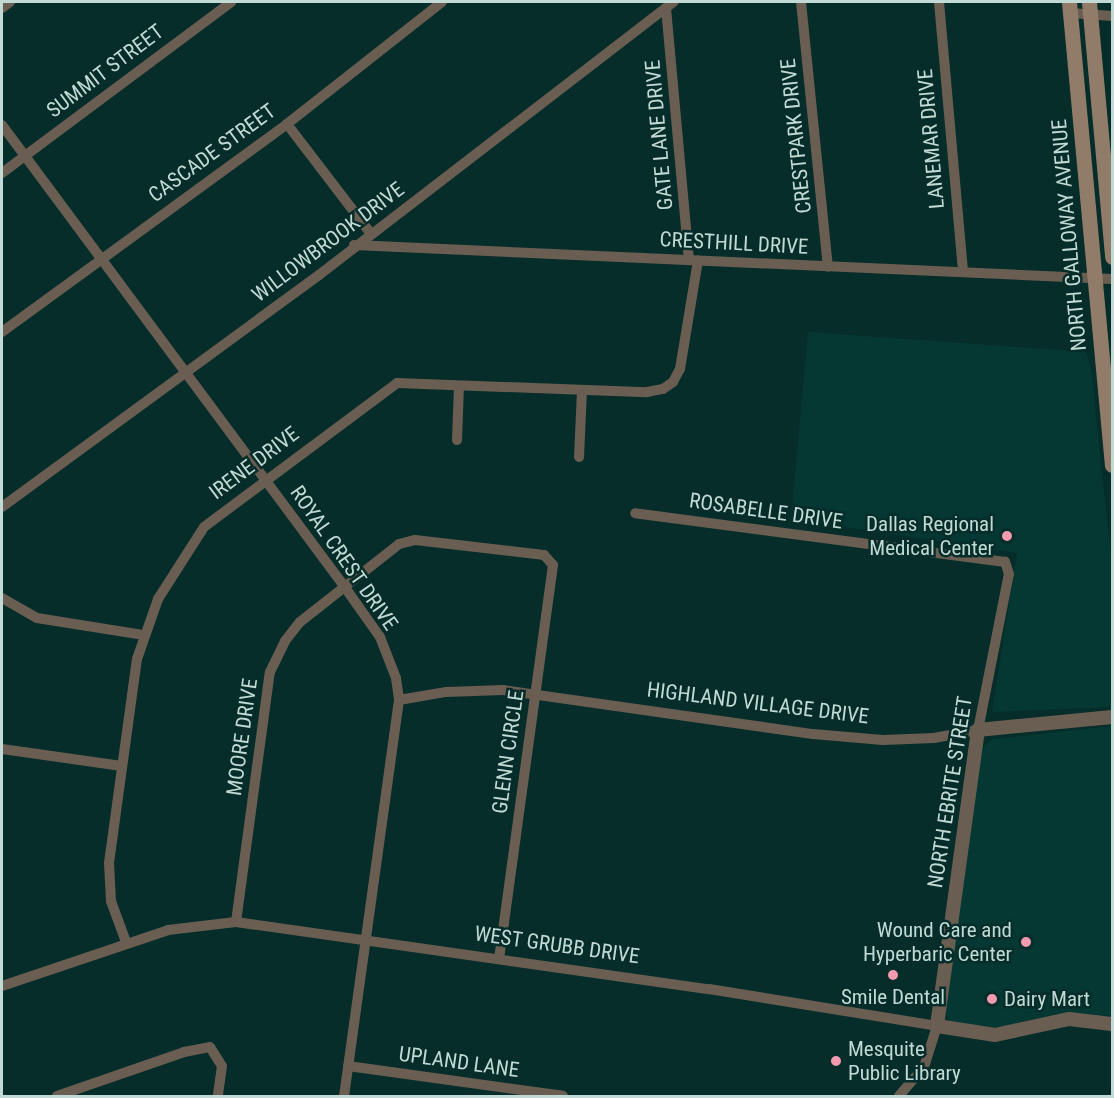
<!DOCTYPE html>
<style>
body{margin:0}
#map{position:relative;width:1114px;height:1098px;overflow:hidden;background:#062d29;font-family:"Roboto Condensed",sans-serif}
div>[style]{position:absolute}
.built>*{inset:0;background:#053833}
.minor>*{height:10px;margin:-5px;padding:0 5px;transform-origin:5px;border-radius:5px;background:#6a5d52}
.tertiary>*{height:14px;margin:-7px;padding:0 7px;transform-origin:7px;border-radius:7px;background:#6a5d52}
.secondary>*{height:15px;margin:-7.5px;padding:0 7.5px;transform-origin:7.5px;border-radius:7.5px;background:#907c69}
.dots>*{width:16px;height:16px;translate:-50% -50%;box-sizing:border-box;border:3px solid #062d29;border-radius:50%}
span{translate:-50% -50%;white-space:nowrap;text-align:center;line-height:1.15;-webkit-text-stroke:5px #062d29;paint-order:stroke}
.street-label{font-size:21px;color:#c1dad5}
.poi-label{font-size:21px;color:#c1dad5}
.right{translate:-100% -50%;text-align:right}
.left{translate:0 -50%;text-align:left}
.frame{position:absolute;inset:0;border:3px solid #c1dad5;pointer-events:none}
</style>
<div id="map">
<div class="built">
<i style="clip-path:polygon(808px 332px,1086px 352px,1091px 369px,1112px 566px,1112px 707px,992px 712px,1017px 553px,791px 519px)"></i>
<i style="clip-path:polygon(1112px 726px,1112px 1016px,1088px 1014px,1001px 1028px,950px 1022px,944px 1010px,980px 750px,992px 739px)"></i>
</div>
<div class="minor">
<i style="left:801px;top:2px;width:266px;rotate:84.2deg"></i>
<i style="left:939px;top:2px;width:271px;rotate:84.9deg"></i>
<i style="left:2px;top:8px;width:10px;rotate:-37deg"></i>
<i style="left:666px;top:8px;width:252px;rotate:84.8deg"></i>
<i style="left:1070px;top:13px;width:42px;rotate:4.1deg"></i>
<i style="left:287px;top:124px;width:138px;rotate:52.6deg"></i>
<i style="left:2px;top:125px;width:574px;rotate:53.43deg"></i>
<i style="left:344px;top:586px;width:62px;rotate:54.8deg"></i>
<i style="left:380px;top:637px;width:44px;rotate:68.7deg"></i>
<i style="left:396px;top:678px;width:22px;rotate:82deg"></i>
<i style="left:399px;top:700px;width:400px;rotate:97.9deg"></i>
<i style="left:2px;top:173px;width:286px;rotate:-36.7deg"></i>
<i style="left:354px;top:245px;width:759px;rotate:2.57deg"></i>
<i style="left:2px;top:332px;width:353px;rotate:-36.1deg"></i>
<i style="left:287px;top:124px;width:197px;rotate:-38.2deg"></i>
<i style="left:457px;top:440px;width:54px;rotate:-87.9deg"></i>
<i style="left:579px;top:457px;width:66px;rotate:-87.4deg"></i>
<i style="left:2px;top:507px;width:393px;rotate:-36.2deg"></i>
<i style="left:319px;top:275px;width:448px;rotate:-37.6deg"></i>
<i style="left:2px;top:598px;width:40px;rotate:29.7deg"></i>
<i style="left:37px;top:618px;width:107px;rotate:9.1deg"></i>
<i style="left:399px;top:700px;width:48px;rotate:-9.7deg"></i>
<i style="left:446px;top:692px;width:57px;rotate:-2deg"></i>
<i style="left:503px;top:690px;width:313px;rotate:8.1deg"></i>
<i style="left:813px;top:734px;width:70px;rotate:4.9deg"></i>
<i style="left:883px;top:740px;width:51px;rotate:-2.2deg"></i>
<i style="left:934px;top:738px;width:45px;rotate:-10.3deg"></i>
<i style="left:978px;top:730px;width:159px;rotate:-78.8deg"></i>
<i style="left:1009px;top:574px;width:13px;rotate:-108deg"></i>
<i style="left:1005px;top:562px;width:373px;rotate:-172.5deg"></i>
<i style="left:2px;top:749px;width:121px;rotate:8.1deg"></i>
<i style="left:236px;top:922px;width:252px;rotate:-82.3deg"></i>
<i style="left:270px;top:672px;width:34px;rotate:-64deg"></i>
<i style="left:285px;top:641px;width:24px;rotate:-52deg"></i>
<i style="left:300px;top:622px;width:126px;rotate:-38.2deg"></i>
<i style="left:399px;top:544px;width:16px;rotate:-14deg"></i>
<i style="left:415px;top:540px;width:130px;rotate:6.6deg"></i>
<i style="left:544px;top:555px;width:13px;rotate:48deg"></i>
<i style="left:553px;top:565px;width:397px;rotate:97.8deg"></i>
<i style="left:126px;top:942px;width:44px;rotate:-110.1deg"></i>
<i style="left:111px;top:901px;width:38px;rotate:-93deg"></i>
<i style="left:109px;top:863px;width:206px;rotate:-82.2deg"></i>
<i style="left:137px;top:659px;width:64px;rotate:-70.7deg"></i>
<i style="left:158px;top:599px;width:85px;rotate:-57.4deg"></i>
<i style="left:204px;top:527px;width:241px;rotate:-36.7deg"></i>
<i style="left:397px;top:383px;width:250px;rotate:2.1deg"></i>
<i style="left:647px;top:392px;width:16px;rotate:-11deg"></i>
<i style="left:663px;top:389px;width:12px;rotate:-35deg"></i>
<i style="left:673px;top:382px;width:15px;rotate:-62deg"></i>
<i style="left:680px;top:369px;width:110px;rotate:-80.6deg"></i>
<i style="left:2px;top:986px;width:175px;rotate:-18.6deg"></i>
<i style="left:168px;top:930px;width:68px;rotate:-6.7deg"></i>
<i style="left:236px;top:922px;width:478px;rotate:8.1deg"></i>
<i style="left:709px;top:989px;width:231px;rotate:9.2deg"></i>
<i style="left:937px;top:1026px;width:43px;rotate:107.6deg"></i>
<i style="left:924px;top:1067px;width:38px;rotate:131deg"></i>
<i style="left:348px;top:1066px;width:217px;rotate:7.9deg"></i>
<i style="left:57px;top:1096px;width:134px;rotate:-19.1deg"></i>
<i style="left:184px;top:1052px;width:26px;rotate:-11deg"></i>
<i style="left:210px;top:1047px;width:22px;rotate:58deg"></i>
<i style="left:222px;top:1066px;width:30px;rotate:98deg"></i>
</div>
<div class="tertiary">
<i style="left:1112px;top:717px;width:135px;rotate:174.5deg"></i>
<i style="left:978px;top:730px;width:299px;rotate:97.9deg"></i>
<i style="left:937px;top:1026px;width:59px;rotate:8.8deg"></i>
<i style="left:995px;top:1035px;width:76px;rotate:-12.2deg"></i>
<i style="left:1069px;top:1019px;width:43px;rotate:6.6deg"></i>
</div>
<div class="secondary">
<i style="left:1069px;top:2px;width:465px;rotate:84.7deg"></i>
<i style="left:1089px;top:2px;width:256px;rotate:84.8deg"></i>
</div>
<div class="dots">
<i style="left:1007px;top:536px;background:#f29aaf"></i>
<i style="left:1026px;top:942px;background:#f29aaf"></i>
<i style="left:893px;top:975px;background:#f29aaf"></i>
<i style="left:992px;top:999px;background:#f29aaf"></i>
<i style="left:836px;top:1061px;background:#f29aaf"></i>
</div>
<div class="street-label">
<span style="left:105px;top:71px;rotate:-37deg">SUMMIT STREET</span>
<span style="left:659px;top:135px;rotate:-95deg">GATE LANE DRIVE</span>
<span style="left:796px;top:136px;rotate:-96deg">CRESTPARK DRIVE</span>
<span style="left:931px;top:139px;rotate:-95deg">LANEMAR DRIVE</span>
<span style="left:212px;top:153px;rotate:-36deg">CASCADE STREET</span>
<span style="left:1069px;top:235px;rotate:-95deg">NORTH GALLOWAY AVENUE</span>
<span style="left:328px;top:242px;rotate:-37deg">WILLOWBROOK DRIVE</span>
<span style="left:734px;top:243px;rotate:3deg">CRESTHILL DRIVE</span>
<span style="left:254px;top:463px;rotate:-37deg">IRENE DRIVE</span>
<span style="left:766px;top:511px;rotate:8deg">ROSABELLE DRIVE</span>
<span style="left:344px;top:558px;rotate:55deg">ROYAL CREST DRIVE</span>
<span style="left:758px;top:703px;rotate:7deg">HIGHLAND VILLAGE DRIVE</span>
<span style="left:242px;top:737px;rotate:-82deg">MOORE DRIVE</span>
<span style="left:508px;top:752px;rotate:-82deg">GLENN CIRCLE</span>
<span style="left:950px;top:792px;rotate:-81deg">NORTH EBRITE STREET</span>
<span style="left:557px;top:945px;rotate:8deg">WEST GRUBB DRIVE</span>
<span style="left:459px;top:1062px;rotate:8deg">UPLAND LANE</span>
</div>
<div class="poi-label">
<span class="right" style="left:994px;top:536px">Dallas Regional<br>Medical Center</span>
<span class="right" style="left:1012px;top:942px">Wound Care and<br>Hyperbaric Center</span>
<span style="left:893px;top:997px">Smile Dental</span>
<span class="left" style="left:1004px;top:999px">Dairy Mart</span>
<span class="left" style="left:848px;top:1061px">Mesquite<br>Public Library</span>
</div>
<div class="frame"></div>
</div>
